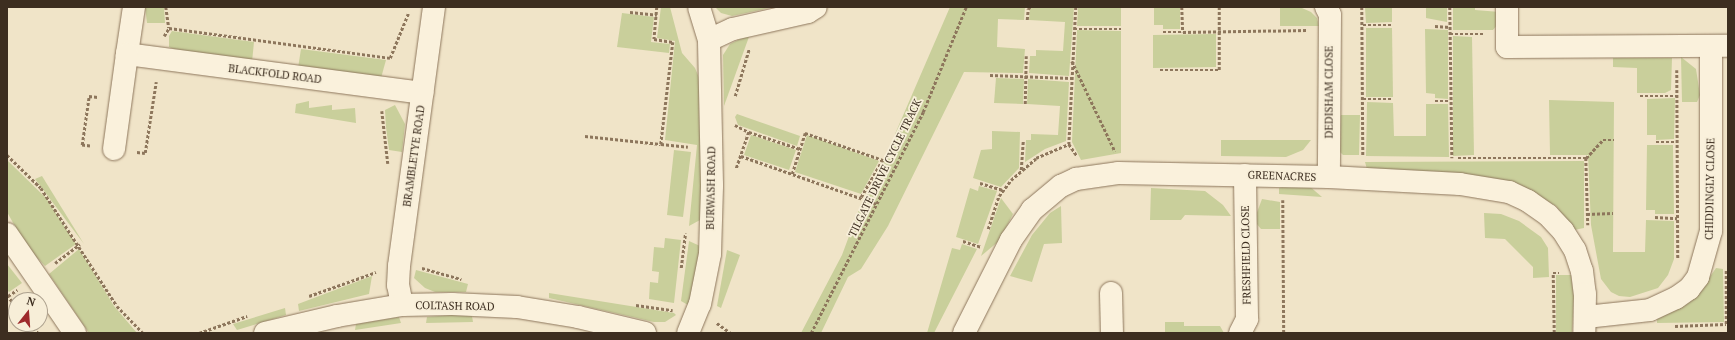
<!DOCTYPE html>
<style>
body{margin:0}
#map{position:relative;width:1735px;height:340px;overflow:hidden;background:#f0e4c8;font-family:"PT Serif",serif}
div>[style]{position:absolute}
.green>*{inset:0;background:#c9cf9b}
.path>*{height:2.5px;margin-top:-1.25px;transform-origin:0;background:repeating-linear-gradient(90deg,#8d765c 0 3px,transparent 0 5px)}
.roads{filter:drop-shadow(0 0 1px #8d765c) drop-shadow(0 0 1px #8d765c)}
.minor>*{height:22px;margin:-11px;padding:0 11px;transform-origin:11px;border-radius:11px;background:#faf1dc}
span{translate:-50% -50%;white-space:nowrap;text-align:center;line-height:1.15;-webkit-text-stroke:3.5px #f7eed8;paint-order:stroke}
.street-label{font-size:11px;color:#3d2e20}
.frame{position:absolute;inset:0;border:8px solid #3d2e20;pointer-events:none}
.north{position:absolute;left:8px;top:292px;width:40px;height:40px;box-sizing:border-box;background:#f7eed8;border:1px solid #ada18e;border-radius:50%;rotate:17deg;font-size:11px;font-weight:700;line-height:16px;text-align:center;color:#3d2e20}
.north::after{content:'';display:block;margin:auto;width:14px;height:18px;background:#9e2a2b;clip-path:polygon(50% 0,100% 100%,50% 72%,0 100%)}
</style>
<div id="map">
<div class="green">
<i style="clip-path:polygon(145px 7px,164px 7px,165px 23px,147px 23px)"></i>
<i style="clip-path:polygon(661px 7px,670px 7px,682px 53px,695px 68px,700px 80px,703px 178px,700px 220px,689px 226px,697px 145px,665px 140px,675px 41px,657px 38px)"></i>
<i style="clip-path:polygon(715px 7px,774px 7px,732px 16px,721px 13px)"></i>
<i style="clip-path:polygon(950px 7px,1025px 7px,1024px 20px,998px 19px,997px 47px,1025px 49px,1023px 73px,964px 72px,888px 226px,861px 269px,848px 277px,821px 333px,801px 333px,842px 255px,861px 204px,896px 140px,895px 134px)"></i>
<i style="clip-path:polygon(1033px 7px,1074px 7px,1069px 76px,1029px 73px,1030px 56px,1036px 56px,1036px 50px,1063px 51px,1065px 22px,1029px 20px,1030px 9px)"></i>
<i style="clip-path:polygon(1078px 7px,1121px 7px,1121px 26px,1077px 26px)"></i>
<i style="clip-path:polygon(1154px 7px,1180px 7px,1180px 29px,1163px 29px,1163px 25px,1154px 25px)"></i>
<i style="clip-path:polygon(1365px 7px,1392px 7px,1392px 22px,1366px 23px)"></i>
<i style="clip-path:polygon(1426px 7px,1447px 7px,1447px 22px,1426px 18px)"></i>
<i style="clip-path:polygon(1453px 7px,1475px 7px,1475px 10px,1500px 12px,1498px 24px,1493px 30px,1453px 30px)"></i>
<i style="clip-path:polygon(1280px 8px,1302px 8px,1311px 12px,1317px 18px,1319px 26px,1280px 26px)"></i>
<i style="clip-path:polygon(622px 13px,654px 17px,651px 42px,670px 44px,669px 53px,617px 47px)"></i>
<i style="clip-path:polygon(1366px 28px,1392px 28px,1393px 97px,1366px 97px)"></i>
<i style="clip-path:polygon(1425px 29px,1448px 30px,1448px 99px,1435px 98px,1435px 94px,1426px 93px)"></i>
<i style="clip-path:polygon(1077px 30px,1121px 31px,1121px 153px,1081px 160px,1072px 142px)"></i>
<i style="clip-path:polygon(172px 31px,254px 42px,252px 62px,179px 51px,169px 47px,169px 36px)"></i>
<i style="clip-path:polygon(750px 34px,724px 106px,723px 55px,730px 44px)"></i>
<i style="clip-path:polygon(1216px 34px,1216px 67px,1153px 68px,1153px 35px)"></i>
<i style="clip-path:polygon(1453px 36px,1472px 37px,1474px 155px,1453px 156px)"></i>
<i style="clip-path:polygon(301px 49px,386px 60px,381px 78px,298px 68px)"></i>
<i style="clip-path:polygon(1681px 57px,1696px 69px,1700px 95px,1697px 102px,1682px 102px)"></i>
<i style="clip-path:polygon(1613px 58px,1672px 58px,1671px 90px,1665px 93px,1637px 93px,1637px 68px,1613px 67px)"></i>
<i style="clip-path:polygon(996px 78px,1024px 79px,1023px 104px,994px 103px)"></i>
<i style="clip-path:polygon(1028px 79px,1069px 82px,1066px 141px,1045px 149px,1025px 162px,1026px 140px,1031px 140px,1031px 134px,1058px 135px,1060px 106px,1027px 104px)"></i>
<i style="clip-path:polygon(1675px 98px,1674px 139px,1656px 140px,1656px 135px,1647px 135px,1647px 99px)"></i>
<i style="clip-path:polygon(1549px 100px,1614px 102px,1613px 252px,1645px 252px,1646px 220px,1674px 221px,1674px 259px,1668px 275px,1658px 288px,1630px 297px,1619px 296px,1611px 292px,1601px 279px,1591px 225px,1588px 155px,1550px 155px)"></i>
<i style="clip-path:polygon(309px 101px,309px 108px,332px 105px,332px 110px,355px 108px,356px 123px,295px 113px,296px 104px)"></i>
<i style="clip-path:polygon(1367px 102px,1393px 103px,1394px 136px,1426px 136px,1426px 104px,1448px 104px,1449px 157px,1366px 156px)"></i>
<i style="clip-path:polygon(395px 105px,405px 124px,402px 152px,389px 150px,386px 127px,385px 110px)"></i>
<i style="clip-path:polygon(737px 114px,800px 136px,797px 146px,738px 125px,735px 117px)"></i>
<i style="clip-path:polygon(1341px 115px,1360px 115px,1359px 155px,1343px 155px,1339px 151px,1336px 122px)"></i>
<i style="clip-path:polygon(992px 131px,1020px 132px,1019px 168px,1001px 187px,973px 178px,981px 150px,992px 149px)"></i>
<i style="clip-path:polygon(751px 135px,796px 150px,789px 170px,744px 155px)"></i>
<i style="clip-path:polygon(807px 135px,879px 161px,861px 194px,795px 172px)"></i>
<i style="clip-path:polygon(1221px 140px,1311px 140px,1303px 150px,1286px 157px,1221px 156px)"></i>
<i style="clip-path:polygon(1647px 145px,1673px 145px,1674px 214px,1655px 214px,1655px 210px,1646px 210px)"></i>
<i style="clip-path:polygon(674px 150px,691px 152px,683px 217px,667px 215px)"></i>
<i style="clip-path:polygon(7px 160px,46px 198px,76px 244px,45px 266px,26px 246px,7px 212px)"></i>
<i style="clip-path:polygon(1584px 161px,1584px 228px,1574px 230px,1556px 206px,1516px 184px,1443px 172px,1367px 169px,1365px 162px)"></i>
<i style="clip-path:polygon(42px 176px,84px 244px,35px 179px)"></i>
<i style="clip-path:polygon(1289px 185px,1308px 185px,1322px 197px,1279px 194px,1279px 188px)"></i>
<i style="clip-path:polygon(979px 186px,997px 191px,978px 244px,956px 237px,970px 188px,978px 191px)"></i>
<i style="clip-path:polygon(1151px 188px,1205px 191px,1223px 205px,1231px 216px,1185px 215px,1181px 220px,1150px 220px)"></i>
<i style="clip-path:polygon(1001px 198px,1013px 214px,999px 241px,981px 256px)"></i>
<i style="clip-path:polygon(1262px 199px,1280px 202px,1280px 229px,1261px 229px,1256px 223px,1256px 215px)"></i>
<i style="clip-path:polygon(1061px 206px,1062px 243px,1044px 244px,1032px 282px,1010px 276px,1032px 235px,1050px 213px)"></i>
<i style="clip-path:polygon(1484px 213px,1501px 214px,1519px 221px,1541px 237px,1548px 248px,1549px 277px,1533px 278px,1533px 267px,1505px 239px,1485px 238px)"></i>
<i style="clip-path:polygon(665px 238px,681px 240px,674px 303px,649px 299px,650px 282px,658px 283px,659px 272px,652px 271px,654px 247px,664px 248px)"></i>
<i style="clip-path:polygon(689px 241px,700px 246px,691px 298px,688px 305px,681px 301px)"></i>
<i style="clip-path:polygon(962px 244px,977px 249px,934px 333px,927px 333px,952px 248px,960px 250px)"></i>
<i style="clip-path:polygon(79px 249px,114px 306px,137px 333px,89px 333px,49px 274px)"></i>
<i style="clip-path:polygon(727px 250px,740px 255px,721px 308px,717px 306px)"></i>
<i style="clip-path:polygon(7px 264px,22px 283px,9px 292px,7px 290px)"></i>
<i style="clip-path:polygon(1716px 268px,1723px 269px,1724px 322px,1657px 323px,1657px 319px,1684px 306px,1698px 294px)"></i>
<i style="clip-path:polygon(416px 270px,468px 284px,466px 292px,435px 292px,425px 288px,414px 278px)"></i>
<i style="clip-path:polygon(1556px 275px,1571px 275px,1574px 297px,1572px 333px,1556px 333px)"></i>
<i style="clip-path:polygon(372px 276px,369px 294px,299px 311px,298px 304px)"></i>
<i style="clip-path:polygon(549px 293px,674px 313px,676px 315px,665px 322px,654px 322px,549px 298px)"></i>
<i style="clip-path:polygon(285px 308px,286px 315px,237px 330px,233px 324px)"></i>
<i style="clip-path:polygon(451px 315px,472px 316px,473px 322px,426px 323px,427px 317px)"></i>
<i style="clip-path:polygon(399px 317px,401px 323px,355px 330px,356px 324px)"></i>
<i style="clip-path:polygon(1165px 322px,1184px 322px,1184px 326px,1220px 326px,1224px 333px,1165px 333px)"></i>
</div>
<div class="path">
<i style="left:166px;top:7px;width:21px;rotate:82deg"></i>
<i style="left:169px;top:28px;width:223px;rotate:7.7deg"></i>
<i style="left:390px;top:58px;width:48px;rotate:-67.8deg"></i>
<i style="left:657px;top:7px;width:32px;rotate:95deg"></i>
<i style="left:654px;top:39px;width:19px;rotate:9deg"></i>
<i style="left:673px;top:42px;width:103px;rotate:96.7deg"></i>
<i style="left:661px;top:144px;width:27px;rotate:6deg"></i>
<i style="left:1076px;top:7px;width:137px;rotate:92.9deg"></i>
<i style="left:1069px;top:144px;width:14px;rotate:56deg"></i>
<i style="left:1182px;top:7px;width:25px;rotate:88deg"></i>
<i style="left:1183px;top:32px;width:124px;rotate:-0.9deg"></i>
<i style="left:1362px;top:7px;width:149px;rotate:89.6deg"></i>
<i style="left:1450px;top:7px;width:151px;rotate:89.2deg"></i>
<i style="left:630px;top:12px;width:27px;rotate:6deg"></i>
<i style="left:1027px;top:20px;width:11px;rotate:-85deg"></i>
<i style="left:1028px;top:9px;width:3px;rotate:-45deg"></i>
<i style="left:1363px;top:25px;width:29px"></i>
<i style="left:1435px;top:26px;width:15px;rotate:4deg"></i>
<i style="left:1074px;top:29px;width:47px"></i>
<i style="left:1163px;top:32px;width:20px"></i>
<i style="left:1450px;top:34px;width:34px"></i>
<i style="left:164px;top:36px;width:9px;rotate:-58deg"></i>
<i style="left:1072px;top:61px;width:100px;rotate:64.5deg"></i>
<i style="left:1160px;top:70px;width:59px"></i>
<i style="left:1219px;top:70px;width:63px;rotate:-90deg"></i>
<i style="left:1677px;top:70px;width:188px;rotate:89.7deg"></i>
<i style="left:990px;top:75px;width:81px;rotate:2.1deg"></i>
<i style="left:735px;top:96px;width:49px;rotate:-73.4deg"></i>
<i style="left:1640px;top:96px;width:37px"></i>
<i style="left:1363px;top:99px;width:30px"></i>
<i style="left:1435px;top:101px;width:15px"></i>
<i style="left:1025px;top:104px;width:48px;rotate:-88.8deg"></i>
<i style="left:382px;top:111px;width:53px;rotate:83.5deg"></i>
<i style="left:735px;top:125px;width:16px;rotate:27deg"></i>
<i style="left:749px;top:132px;width:39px;rotate:109deg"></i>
<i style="left:749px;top:132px;width:54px;rotate:18.4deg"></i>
<i style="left:585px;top:136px;width:76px;rotate:6deg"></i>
<i style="left:1656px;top:142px;width:21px"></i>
<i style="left:90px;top:146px;width:8px;rotate:-173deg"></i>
<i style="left:82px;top:145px;width:49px;rotate:-81.9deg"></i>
<i style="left:89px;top:96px;width:9px;rotate:6deg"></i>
<i style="left:137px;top:152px;width:8px;rotate:7deg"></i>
<i style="left:145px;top:153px;width:72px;rotate:-81.2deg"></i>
<i style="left:7px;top:155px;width:47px;rotate:44.1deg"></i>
<i style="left:41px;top:188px;width:140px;rotate:57.2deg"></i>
<i style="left:117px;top:306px;width:37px;rotate:46deg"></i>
<i style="left:741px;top:156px;width:144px;rotate:19.4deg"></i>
<i style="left:1458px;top:158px;width:128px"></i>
<i style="left:1586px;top:158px;width:67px;rotate:88.3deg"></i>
<i style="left:1586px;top:158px;width:25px;rotate:-47deg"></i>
<i style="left:1603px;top:140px;width:11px"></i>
<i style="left:1021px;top:170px;width:30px;rotate:-86deg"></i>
<i style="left:792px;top:174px;width:43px;rotate:-72.4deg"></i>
<i style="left:805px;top:133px;width:83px;rotate:19.1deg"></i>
<i style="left:883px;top:160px;width:44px;rotate:120.1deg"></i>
<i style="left:980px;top:183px;width:24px;rotate:17deg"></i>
<i style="left:1283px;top:200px;width:133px;rotate:89.6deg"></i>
<i style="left:1587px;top:214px;width:26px;rotate:-2deg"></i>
<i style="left:1655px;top:217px;width:22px;rotate:3deg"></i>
<i style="left:988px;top:229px;width:35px;rotate:-72deg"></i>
<i style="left:999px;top:196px;width:20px;rotate:-53deg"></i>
<i style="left:1011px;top:180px;width:33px;rotate:-41deg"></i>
<i style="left:1036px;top:158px;width:36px;rotate:-23deg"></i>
<i style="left:963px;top:241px;width:19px;rotate:18deg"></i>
<i style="left:55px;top:263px;width:31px;rotate:-37deg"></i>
<i style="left:422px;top:268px;width:41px;rotate:15.8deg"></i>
<i style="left:681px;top:268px;width:35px;rotate:-83deg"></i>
<i style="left:7px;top:295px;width:14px;rotate:51deg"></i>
<i style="left:8px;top:296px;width:11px;rotate:-34deg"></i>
<i style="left:309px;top:296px;width:71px;rotate:-19.7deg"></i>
<i style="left:636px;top:305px;width:37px;rotate:8deg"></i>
<i style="left:717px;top:323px;width:17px;rotate:36deg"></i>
<i style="left:30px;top:324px;width:12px;rotate:48deg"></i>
<i style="left:1675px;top:326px;width:51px;rotate:-2.2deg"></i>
<i style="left:1726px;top:324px;width:54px;rotate:-90deg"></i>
<i style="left:199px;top:333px;width:51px;rotate:-19.5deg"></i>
<i style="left:811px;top:333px;width:248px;rotate:-63.1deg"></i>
<i style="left:923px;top:112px;width:113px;rotate:-67.7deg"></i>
<i style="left:1554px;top:333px;width:60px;rotate:-91deg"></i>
<i style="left:1553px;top:273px;width:6px"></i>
</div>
<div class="roads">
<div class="minor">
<i style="left:134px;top:7px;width:48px;rotate:98.5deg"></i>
<i style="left:127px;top:54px;width:298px;rotate:7.5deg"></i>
<i style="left:1326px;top:7px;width:9px;rotate:63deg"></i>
<i style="left:1330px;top:15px;width:162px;rotate:90.4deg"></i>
<i style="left:1507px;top:7px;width:40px;rotate:90deg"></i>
<i style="left:1507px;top:47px;width:221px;rotate:-0.3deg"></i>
<i style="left:709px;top:40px;width:26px;rotate:-25deg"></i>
<i style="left:733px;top:29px;width:77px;rotate:-12.8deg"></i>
<i style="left:808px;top:12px;width:9px;rotate:-32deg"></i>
<i style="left:114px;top:149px;width:96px;rotate:-82.2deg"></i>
<i style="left:7px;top:234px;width:120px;rotate:55.5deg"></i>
<i style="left:1111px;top:293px;width:40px;rotate:88.6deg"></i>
<i style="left:402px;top:305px;width:20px;rotate:-101deg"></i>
<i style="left:398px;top:285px;width:19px;rotate:-87deg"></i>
<i style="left:399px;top:266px;width:261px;rotate:-82.3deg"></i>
<i style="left:1586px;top:317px;width:64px;rotate:-6.2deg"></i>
<i style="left:1650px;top:310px;width:29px;rotate:-25deg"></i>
<i style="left:1676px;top:298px;width:16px;rotate:-35deg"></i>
<i style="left:1689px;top:289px;width:15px;rotate:-53deg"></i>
<i style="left:1698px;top:277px;width:48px;rotate:-74.2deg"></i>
<i style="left:1711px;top:231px;width:184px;rotate:-90deg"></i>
<i style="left:265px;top:333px;width:74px;rotate:-13.3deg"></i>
<i style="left:337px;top:316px;width:66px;rotate:-9.6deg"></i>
<i style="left:402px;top:305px;width:50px;rotate:-1.1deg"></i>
<i style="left:452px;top:304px;width:65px;rotate:2.6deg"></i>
<i style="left:517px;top:307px;width:62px;rotate:9.3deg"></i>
<i style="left:578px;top:317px;width:69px;rotate:13.4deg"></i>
<i style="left:688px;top:333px;width:31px;rotate:-68deg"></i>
<i style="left:700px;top:304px;width:51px;rotate:-78.7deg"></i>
<i style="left:710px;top:254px;width:69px;rotate:-88.3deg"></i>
<i style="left:712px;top:185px;width:145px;rotate:-91.2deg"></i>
<i style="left:709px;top:40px;width:34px;rotate:-107deg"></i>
<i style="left:964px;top:333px;width:104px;rotate:-63.2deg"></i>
<i style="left:1011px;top:240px;width:37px;rotate:-55deg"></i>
<i style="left:1032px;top:210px;width:38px;rotate:-40deg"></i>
<i style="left:1061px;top:186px;width:17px;rotate:-25deg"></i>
<i style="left:1076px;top:179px;width:42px;rotate:-8.1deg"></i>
<i style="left:1118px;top:173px;width:211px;rotate:1.1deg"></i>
<i style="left:1329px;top:177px;width:131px;rotate:3.1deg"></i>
<i style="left:1460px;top:184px;width:50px;rotate:9.3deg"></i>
<i style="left:1509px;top:192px;width:21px;rotate:25deg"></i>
<i style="left:1528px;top:201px;width:24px;rotate:35deg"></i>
<i style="left:1548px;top:215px;width:22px;rotate:47deg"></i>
<i style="left:1563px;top:231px;width:22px;rotate:58deg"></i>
<i style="left:1575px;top:250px;width:22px;rotate:72deg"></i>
<i style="left:1582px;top:271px;width:23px;rotate:83deg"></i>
<i style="left:1585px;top:294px;width:39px;rotate:91deg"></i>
<i style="left:1240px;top:333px;width:16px;rotate:-63deg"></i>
<i style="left:1247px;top:319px;width:144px;rotate:-90.8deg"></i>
</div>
</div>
<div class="street-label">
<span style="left:275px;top:74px;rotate:7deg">BLACKFOLD ROAD</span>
<span style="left:1329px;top:92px;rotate:-90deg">DEDISHAM CLOSE</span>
<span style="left:414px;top:156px;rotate:-82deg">BRAMBLETYE ROAD</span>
<span style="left:885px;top:168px;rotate:-64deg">TILGATE DRIVE CYCLE TRACK</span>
<span style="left:1282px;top:176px;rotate:2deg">GREENACRES</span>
<span style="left:711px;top:188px;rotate:-89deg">BURWASH ROAD</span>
<span style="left:1710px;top:189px;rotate:-89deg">CHIDDINGLY CLOSE</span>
<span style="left:1246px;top:255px;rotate:-91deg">FRESHFIELD CLOSE</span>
<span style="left:455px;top:306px;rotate:1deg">COLTASH ROAD</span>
</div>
<div class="frame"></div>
<div class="north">N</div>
</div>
